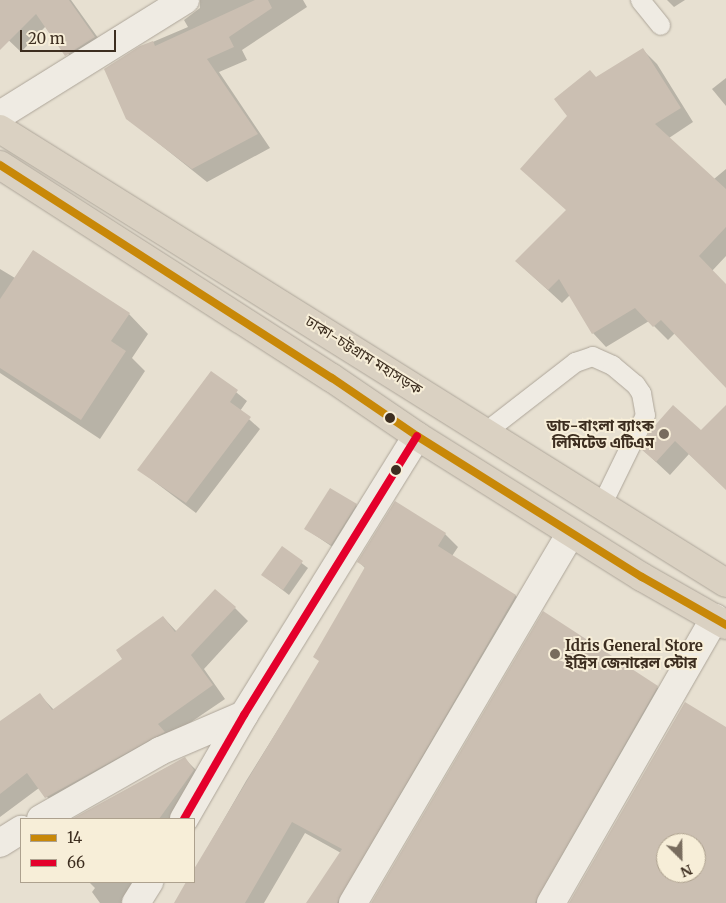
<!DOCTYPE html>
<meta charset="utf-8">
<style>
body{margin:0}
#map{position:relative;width:726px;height:903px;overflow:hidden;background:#e7e0d1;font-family:Merriweather,"Noto Sans Bengali",serif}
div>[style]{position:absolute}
.shadow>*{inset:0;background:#0003}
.building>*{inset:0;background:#cbbfb2}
.roads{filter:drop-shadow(0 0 1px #ada599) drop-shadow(0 0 1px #ada599)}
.lane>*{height:19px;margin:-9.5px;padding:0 9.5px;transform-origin:9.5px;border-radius:9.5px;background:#efebe3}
.street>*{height:28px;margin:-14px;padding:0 14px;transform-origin:14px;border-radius:14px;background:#efebe3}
.secondary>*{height:28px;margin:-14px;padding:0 14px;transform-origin:14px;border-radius:14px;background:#efebe3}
.highway>*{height:28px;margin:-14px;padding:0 14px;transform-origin:14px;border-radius:14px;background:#dad1c2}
.bus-1>*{height:8px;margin:-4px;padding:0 4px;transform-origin:4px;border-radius:4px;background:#c88808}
.bus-2>*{height:8px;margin:-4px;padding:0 4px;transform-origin:4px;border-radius:4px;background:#e4002b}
.dots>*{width:14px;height:14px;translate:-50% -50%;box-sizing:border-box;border:2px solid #f7eed8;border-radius:50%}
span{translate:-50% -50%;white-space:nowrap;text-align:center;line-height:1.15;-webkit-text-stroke:4px #f7eed8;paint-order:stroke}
.street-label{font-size:15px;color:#3d2e20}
.poi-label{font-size:15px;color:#3d2e20;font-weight:700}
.right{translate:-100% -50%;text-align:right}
.left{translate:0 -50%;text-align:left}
.legend{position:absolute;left:20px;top:818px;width:175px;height:65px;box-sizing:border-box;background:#f7eed8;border:1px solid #ada18e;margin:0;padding:6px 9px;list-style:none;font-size:15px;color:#3d2e20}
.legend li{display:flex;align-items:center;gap:10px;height:25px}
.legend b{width:25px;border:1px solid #ada18e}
.north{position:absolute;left:656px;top:833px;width:50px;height:50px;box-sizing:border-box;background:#f7eed8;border:1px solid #ada18e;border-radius:50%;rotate:157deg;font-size:14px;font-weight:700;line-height:20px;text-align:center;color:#3d2e20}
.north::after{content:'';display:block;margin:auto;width:18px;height:22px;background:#786c5e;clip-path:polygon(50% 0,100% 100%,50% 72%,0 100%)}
.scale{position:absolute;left:20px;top:30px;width:96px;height:22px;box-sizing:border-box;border:2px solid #3d2e20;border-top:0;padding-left:6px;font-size:15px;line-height:18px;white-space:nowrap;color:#3d2e20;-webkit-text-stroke:4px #f7eed8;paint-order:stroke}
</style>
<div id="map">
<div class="shadow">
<i style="clip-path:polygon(0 0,71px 0,106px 49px,78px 66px,46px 26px,21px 52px,0 32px)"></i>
<i style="clip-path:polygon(200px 0,303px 0,307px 7px,242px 50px,247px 60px,219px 72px,270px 148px,207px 182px,127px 118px,141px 47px,188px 27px,184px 20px,200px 8px)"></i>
<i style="clip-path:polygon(667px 0,685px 0,674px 7px)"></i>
<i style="clip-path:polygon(643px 50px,657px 64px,693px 122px,669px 138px,714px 179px,726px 169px,726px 256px,712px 271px,726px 285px,726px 386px,675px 333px,668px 340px,649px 321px,606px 347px,593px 333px,570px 295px,562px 303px,516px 261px,567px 210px,569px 116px,597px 78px)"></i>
<i style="clip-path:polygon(726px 78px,726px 106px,712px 89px)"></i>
<i style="clip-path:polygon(33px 251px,129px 314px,148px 334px,132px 358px,145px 371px,100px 439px,0 373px,0 269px,15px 278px)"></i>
<i style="clip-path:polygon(211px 372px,247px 401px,240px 411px,260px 429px,196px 513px,139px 470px)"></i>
<i style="clip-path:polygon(726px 407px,726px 489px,689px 454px,670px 475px,642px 449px,701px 432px)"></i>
<i style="clip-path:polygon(395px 503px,445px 534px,458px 547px,452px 556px,516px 596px,528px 608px,354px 903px,307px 903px,341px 853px,305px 833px,264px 903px,176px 903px,188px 882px,194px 882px,194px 871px,246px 781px,320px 662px,365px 568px,359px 562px)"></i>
<i style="clip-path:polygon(356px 505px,362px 511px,337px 550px,306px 529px)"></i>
<i style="clip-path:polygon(282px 548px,308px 568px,289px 595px,263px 575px)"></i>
<i style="clip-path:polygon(235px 608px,248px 621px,204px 669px,225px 699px,60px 811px,39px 788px,0 817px,0 723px,40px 695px,54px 710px,124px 659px,163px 617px,177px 632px)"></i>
<i style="clip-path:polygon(657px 687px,669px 699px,552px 903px,373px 903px)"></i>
<i style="clip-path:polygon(185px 759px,197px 771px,179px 819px,78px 819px)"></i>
<i style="clip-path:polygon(89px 882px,149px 882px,134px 903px,100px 903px,92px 892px,95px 888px)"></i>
</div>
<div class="building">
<i style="clip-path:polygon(0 0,69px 0,95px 37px,65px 56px,36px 14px,0 50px)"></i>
<i style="clip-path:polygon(255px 0,268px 0,272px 8px,229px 37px,234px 47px,207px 59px,258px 134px,192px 169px,126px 119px,104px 69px,140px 46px,153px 41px,155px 46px)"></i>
<i style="clip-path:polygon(643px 48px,681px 108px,655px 124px,726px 189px,726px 227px,699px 256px,726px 284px,726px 388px,661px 320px,653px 327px,635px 308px,592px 334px,559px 279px,548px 290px,515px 261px,566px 210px,520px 169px,567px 116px,554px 99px,590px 70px,596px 77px)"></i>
<i style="clip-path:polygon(33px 250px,130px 313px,111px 341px,126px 351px,81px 420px,0 368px,0 299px)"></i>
<i style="clip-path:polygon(211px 371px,238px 390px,230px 402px,251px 417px,186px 503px,137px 470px)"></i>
<i style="clip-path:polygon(673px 405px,701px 430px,726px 405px,726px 490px,675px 441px,656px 462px,641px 449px,650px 431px)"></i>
<i style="clip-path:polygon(330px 488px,357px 504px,331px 545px,304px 529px)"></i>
<i style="clip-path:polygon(395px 501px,446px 533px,438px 546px,516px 595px,337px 903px,306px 903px,342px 849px,292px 822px,245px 903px,174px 903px,186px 882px,194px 882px,194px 869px,319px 661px,313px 657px,365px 567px,357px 562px)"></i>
<i style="clip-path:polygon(282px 546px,303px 561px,283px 590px,261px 575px)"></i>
<i style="clip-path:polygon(215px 589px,236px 607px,191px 655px,213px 685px,158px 724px,165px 732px,45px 798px,27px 773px,0 794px,0 721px,40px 693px,52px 710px,122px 659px,116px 650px,163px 616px,175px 632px)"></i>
<i style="clip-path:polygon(543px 611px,658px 686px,535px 903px,371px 903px)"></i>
<i style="clip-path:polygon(evenodd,685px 702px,726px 727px,726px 903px,569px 903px,685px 702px,666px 843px,696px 843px,696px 873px,666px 873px,666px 843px)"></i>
<i style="clip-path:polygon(185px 757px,194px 770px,159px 819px,72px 819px)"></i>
</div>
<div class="roads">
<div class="lane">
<i style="left:640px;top:0;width:32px;rotate:51deg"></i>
<i style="left:486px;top:431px;width:113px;rotate:-37.8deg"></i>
<i style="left:575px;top:362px;width:18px;rotate:-19deg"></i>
<i style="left:592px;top:356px;width:22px;rotate:24deg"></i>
<i style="left:612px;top:365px;width:30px;rotate:40deg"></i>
<i style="left:635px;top:384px;width:11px;rotate:56deg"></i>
<i style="left:641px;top:393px;width:22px;rotate:80deg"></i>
<i style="left:645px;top:415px;width:98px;rotate:116deg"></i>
</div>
<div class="street">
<i style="left:0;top:115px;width:218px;rotate:-31.9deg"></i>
<i style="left:41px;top:819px;width:137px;rotate:-29.7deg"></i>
<i style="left:160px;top:751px;width:91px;rotate:-23.2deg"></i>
<i style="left:0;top:843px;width:25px;rotate:-32deg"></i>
<i style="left:353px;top:903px;width:429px;rotate:-59.5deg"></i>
<i style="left:551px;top:903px;width:329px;rotate:-60.1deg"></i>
</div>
<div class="secondary">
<i style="left:184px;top:819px;width:120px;rotate:-60deg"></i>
<i style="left:244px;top:715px;width:328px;rotate:-58.2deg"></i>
<i style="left:136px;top:903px;width:25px;rotate:-58deg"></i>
</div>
<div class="highway">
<i style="left:0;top:129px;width:856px;rotate:32.02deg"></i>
<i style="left:0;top:165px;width:394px;rotate:32.7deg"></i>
<i style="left:332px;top:378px;width:103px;rotate:34.3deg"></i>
<i style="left:417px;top:436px;width:266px;rotate:32.1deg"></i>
<i style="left:642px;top:577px;width:97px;rotate:29.7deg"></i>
</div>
</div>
<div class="bus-1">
<i style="left:0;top:165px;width:394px;rotate:32.7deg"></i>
<i style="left:332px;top:378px;width:103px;rotate:34.3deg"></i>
<i style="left:417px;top:436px;width:266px;rotate:32.1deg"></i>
<i style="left:642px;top:577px;width:97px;rotate:29.7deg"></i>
</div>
<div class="bus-2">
<i style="left:184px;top:819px;width:120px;rotate:-60deg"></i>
<i style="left:244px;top:715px;width:328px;rotate:-58.2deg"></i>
</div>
<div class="dots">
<i style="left:390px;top:418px;background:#3d2e20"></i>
<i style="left:664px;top:434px;background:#786c5e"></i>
<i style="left:396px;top:470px;background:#3d2e20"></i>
<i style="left:555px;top:654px;background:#786c5e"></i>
</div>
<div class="street-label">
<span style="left:364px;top:355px;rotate:32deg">ঢাকা-চট্টগ্রাম মহাসড়ক</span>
</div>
<div class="poi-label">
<span class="right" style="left:654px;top:434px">ডাচ-বাংলা ব্যাংক<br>লিমিটেড এটিএম</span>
<span class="left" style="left:565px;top:654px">Idris General Store<br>ইদ্রিস জেনারেল স্টোর</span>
</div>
<ul class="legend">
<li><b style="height:6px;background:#c88808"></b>14</li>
<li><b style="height:6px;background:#e4002b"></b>66</li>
</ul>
<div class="north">N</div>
<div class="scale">20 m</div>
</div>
